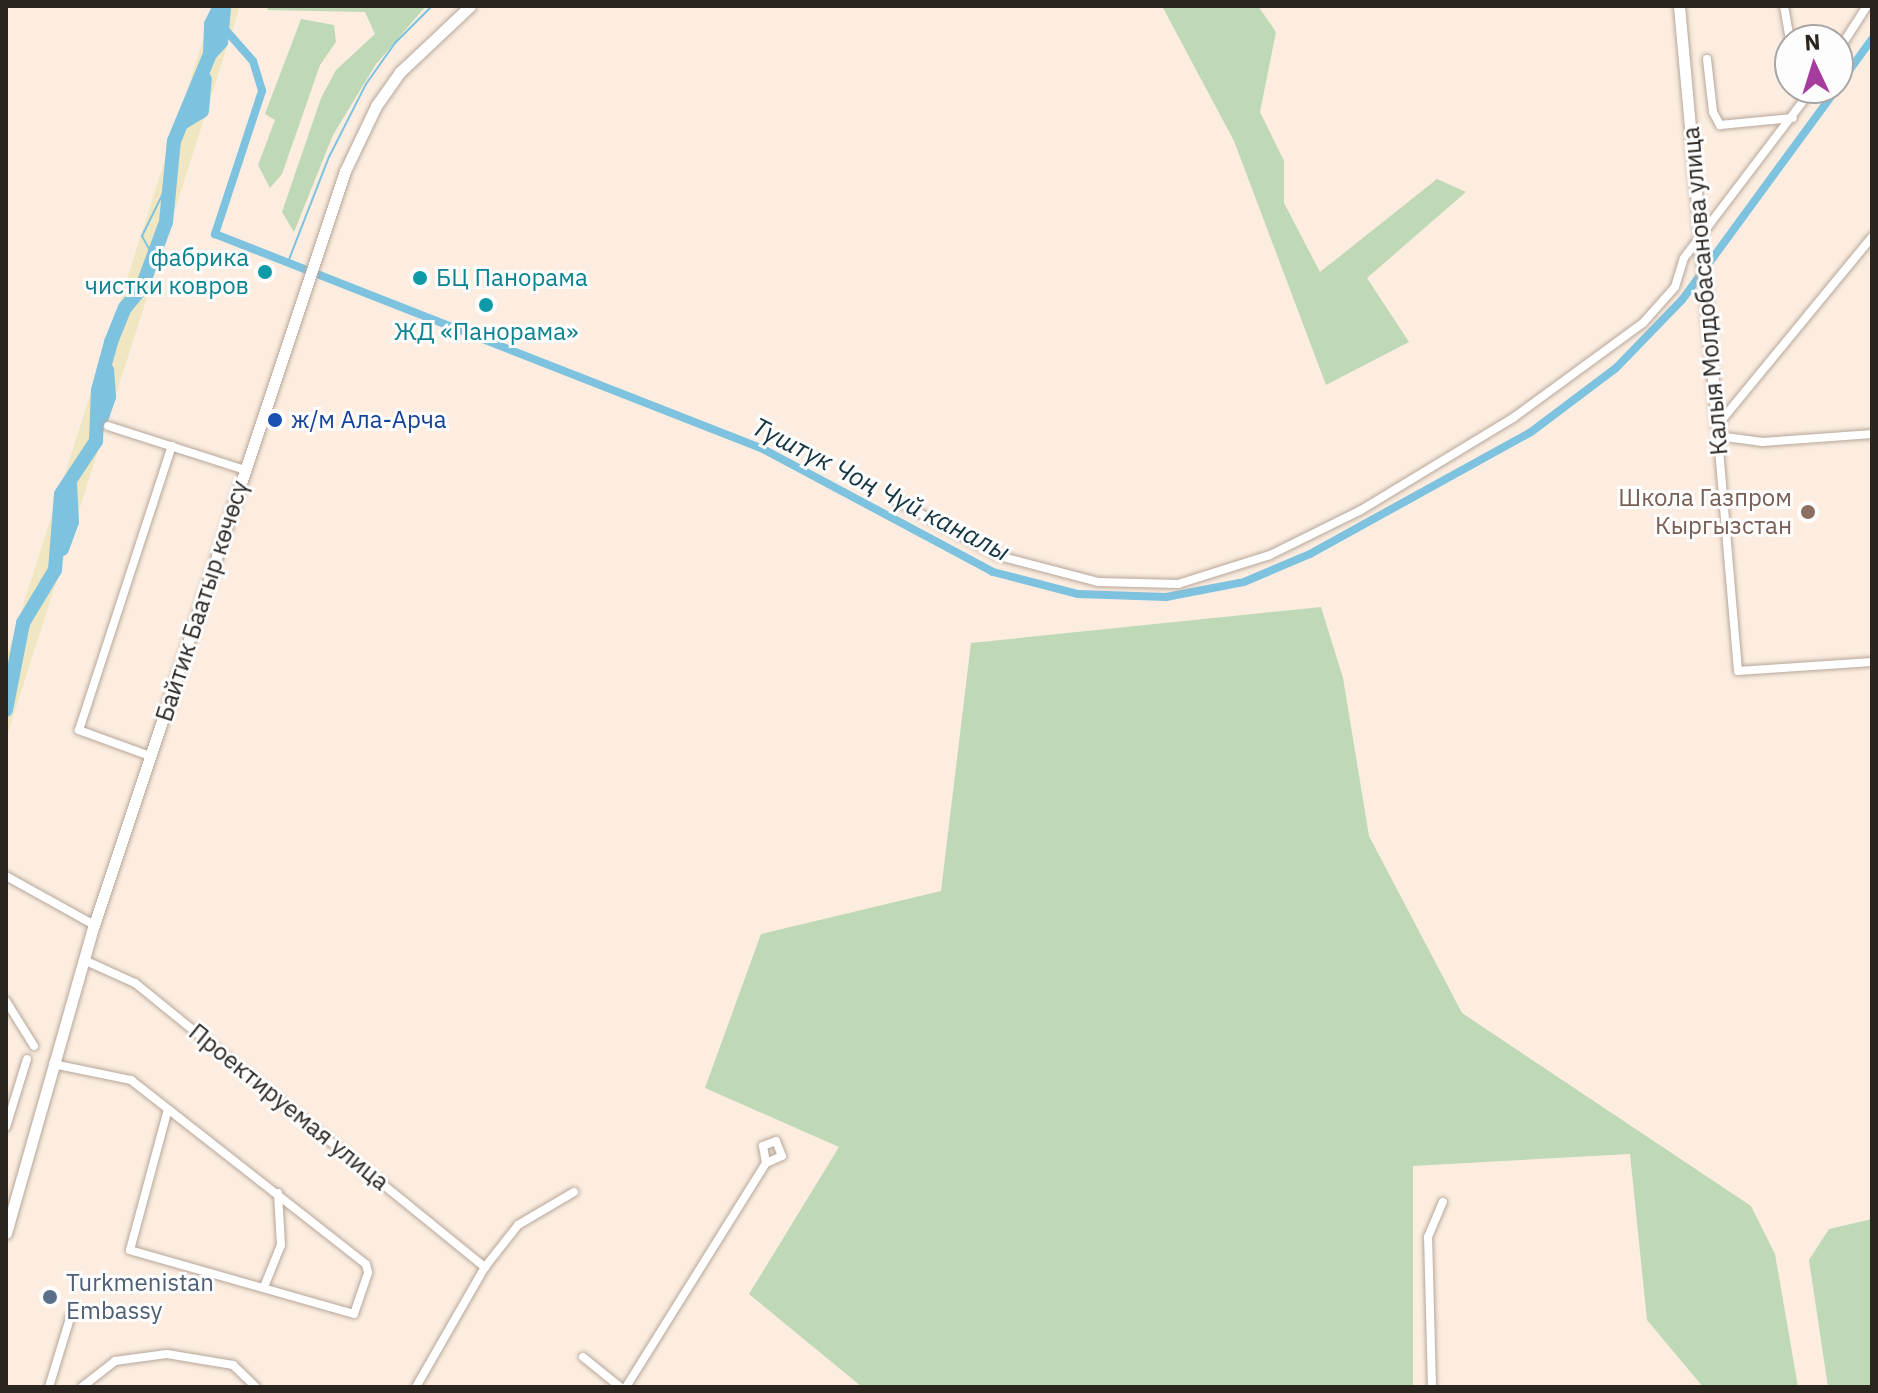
<!DOCTYPE html>
<meta charset="utf-8">
<style>
body{margin:0}
#map{position:relative;width:1878px;height:1393px;overflow:hidden;background:#fcede0;font-family:"IBM Plex Sans",sans-serif}
div>[style]{position:absolute}
.green>*{inset:0;background:#bfd8b6}
.sand>*{inset:0;background:#f0e6c1}
.stream>*{height:2px;margin:-1px;padding:0 1px;transform-origin:1px;border-radius:1px;background:#7dc2df}
.canal>*{height:8px;margin:-4px;padding:0 4px;transform-origin:4px;border-radius:4px;background:#7dc2df}
.river>*{height:14px;margin:-7px;padding:0 7px;transform-origin:7px;border-radius:7px;background:#7dc2df}
.roads{filter:drop-shadow(0 0 2px #b6a79b) drop-shadow(0 0 2px #b6a79b)}
.street>*{height:8px;margin:-4px;padding:0 4px;transform-origin:4px;border-radius:4px;background:#fff}
.secondary>*{height:11px;margin:-5.5px;padding:0 5.5px;transform-origin:5.5px;border-radius:5.5px;background:#fff}
.dots>*{width:22px;height:22px;translate:-50% -50%;box-sizing:border-box;border:4px solid #fdfdfd;border-radius:50%}
span{translate:-50% -50%;white-space:nowrap;text-align:center;line-height:1.15;-webkit-text-stroke:6px #fdfdfd;paint-order:stroke}
.culture-label{font-size:24px;color:#0d838f}
.right{translate:-100% -50%;text-align:right}
.left{translate:0 -50%;text-align:left}
.street-label{font-size:24px;color:#2b2520}
.transit-label{font-size:24px;color:#164399}
.education-label{font-size:24px;color:#785e54}
.service-label{font-size:24px;color:#4e5e75}
.water-label{font-size:26px;color:#133441;font-style:italic}
.frame{position:absolute;inset:0;border:8px solid #2b2520;pointer-events:none}
.north{position:absolute;left:1774px;top:24px;width:80px;height:80px;box-sizing:border-box;background:#fdfdfd;border:2px solid #a9a7a5;border-radius:50%;rotate:356deg;font-size:22px;font-weight:700;line-height:32px;text-align:center;color:#2b2520}
.north::after{content:'';display:block;margin:auto;width:28px;height:36px;background:#a63c9d;clip-path:polygon(50% 0,100% 100%,50% 72%,0 100%)}
</style>
<div id="map">
<div class="green">
<i style="clip-path:polygon(269px 6px,426px 6px,376px 64px,333px 135px,294px 232px,282px 212px,321px 98px,336px 70px,375px 34px,365px 12px,267px 10px)"></i>
<i style="clip-path:polygon(1162px 6px,1258px 6px,1276px 32px,1260px 112px,1284px 161px,1284px 203px,1320px 272px,1437px 179px,1466px 192px,1367px 278px,1409px 342px,1326px 385px,1234px 141px)"></i>
<i style="clip-path:polygon(301px 19px,334px 25px,336px 42px,320px 65px,282px 174px,270px 188px,258px 165px,275px 120px,265px 114px)"></i>
<i style="clip-path:polygon(1321px 607px,1343px 678px,1369px 836px,1462px 1013px,1751px 1206px,1775px 1254px,1798px 1387px,1703px 1387px,1647px 1320px,1630px 1154px,1413px 1166px,1413px 1387px,862px 1387px,749px 1294px,839px 1147px,705px 1088px,761px 934px,941px 891px,971px 643px)"></i>
<i style="clip-path:polygon(1872px 1219px,1872px 1387px,1828px 1387px,1809px 1260px,1829px 1229px)"></i>
</div>
<div class="sand">
<i style="clip-path:polygon(214px 6px,240px 6px,6px 739px,6px 659px)"></i>
</div>
<div class="stream">
<i style="left:153px;top:256px;width:23px;rotate:-119deg"></i>
<i style="left:142px;top:236px;width:64px;rotate:-63.8deg"></i>
<i style="left:288px;top:262px;width:113px;rotate:-68.7deg"></i>
<i style="left:329px;top:157px;width:82px;rotate:-63.1deg"></i>
<i style="left:366px;top:84px;width:50px;rotate:-54.7deg"></i>
<i style="left:395px;top:43px;width:52px;rotate:-45deg"></i>
</div>
<div class="canal">
<i style="left:223px;top:27px;width:45px;rotate:48.6deg"></i>
<i style="left:253px;top:61px;width:31px;rotate:73deg"></i>
<i style="left:262px;top:91px;width:151px;rotate:108.2deg"></i>
<i style="left:215px;top:234px;width:589px;rotate:21.42deg"></i>
<i style="left:763px;top:449px;width:261px;rotate:28.1deg"></i>
<i style="left:993px;top:572px;width:88px;rotate:14.5deg"></i>
<i style="left:1078px;top:594px;width:88px;rotate:2deg"></i>
<i style="left:1166px;top:597px;width:79px;rotate:-10.9deg"></i>
<i style="left:1244px;top:582px;width:72px;rotate:-23deg"></i>
<i style="left:1310px;top:554px;width:252px;rotate:-28.9deg"></i>
<i style="left:1531px;top:432px;width:106px;rotate:-37deg"></i>
<i style="left:1616px;top:368px;width:95px;rotate:-45.9deg"></i>
<i style="left:1682px;top:300px;width:263px;rotate:-53.8deg"></i>
<i style="left:1838px;top:86px;width:58px;rotate:-54.1deg"></i>
</div>
<div class="river">
<i style="left:210px;top:54px;width:30px;rotate:-88deg"></i>
<i style="left:211px;top:24px;width:20px;rotate:-63deg"></i>
<i style="left:182px;top:123px;width:23px;rotate:-31deg"></i>
<i style="left:202px;top:111px;width:32px;rotate:-85deg"></i>
<i style="left:100px;top:423px;width:28px;rotate:-71deg"></i>
<i style="left:109px;top:397px;width:27px;rotate:-94deg"></i>
<i style="left:62px;top:549px;width:29px;rotate:-70deg"></i>
<i style="left:72px;top:522px;width:38px;rotate:-93deg"></i>
<i style="left:6px;top:710px;width:89px;rotate:-78.9deg"></i>
<i style="left:23px;top:623px;width:62px;rotate:-58.9deg"></i>
<i style="left:55px;top:570px;width:76px;rotate:-85.5deg"></i>
<i style="left:61px;top:494px;width:64px;rotate:-56.6deg"></i>
<i style="left:96px;top:441px;width:51px;rotate:-87.8deg"></i>
<i style="left:98px;top:390px;width:50px;rotate:-74.8deg"></i>
<i style="left:111px;top:342px;width:37px;rotate:-68deg"></i>
<i style="left:125px;top:308px;width:27px;rotate:-51deg"></i>
<i style="left:142px;top:287px;width:69px;rotate:-69.7deg"></i>
<i style="left:166px;top:222px;width:81px;rotate:-84.4deg"></i>
<i style="left:174px;top:141px;width:94px;rotate:-67.5deg"></i>
<i style="left:210px;top:54px;width:16px;rotate:-47deg"></i>
<i style="left:221px;top:42px;width:36px;rotate:-85deg"></i>
</div>
<div class="roads">
<div class="street">
<i style="left:1784px;top:6px;width:35px;rotate:80deg"></i>
<i style="left:1838px;top:51px;width:54px;rotate:-57.2deg"></i>
<i style="left:1707px;top:59px;width:53px;rotate:83.5deg"></i>
<i style="left:1713px;top:112px;width:15px;rotate:62deg"></i>
<i style="left:1720px;top:125px;width:73px;rotate:-5.5deg"></i>
<i style="left:1872px;top:237px;width:244px;rotate:129.4deg"></i>
<i style="left:1717px;top:426px;width:246px;rotate:85.1deg"></i>
<i style="left:1738px;top:671px;width:134px;rotate:-3.8deg"></i>
<i style="left:108px;top:426px;width:144px;rotate:17.8deg"></i>
<i style="left:1718px;top:436px;width:45px;rotate:7.6deg"></i>
<i style="left:1763px;top:442px;width:109px;rotate:-4.2deg"></i>
<i style="left:895px;top:500px;width:118px;rotate:28.3deg"></i>
<i style="left:999px;top:556px;width:102px;rotate:14.7deg"></i>
<i style="left:1098px;top:582px;width:80px;rotate:1.4deg"></i>
<i style="left:1178px;top:584px;width:96px;rotate:-17.5deg"></i>
<i style="left:1270px;top:555px;width:102px;rotate:-26.3deg"></i>
<i style="left:1361px;top:510px;width:178px;rotate:-31.2deg"></i>
<i style="left:1513px;top:418px;width:161px;rotate:-36.2deg"></i>
<i style="left:1643px;top:323px;width:48px;rotate:-48.4deg"></i>
<i style="left:1675px;top:287px;width:30px;rotate:-73deg"></i>
<i style="left:1684px;top:258px;width:213px;rotate:-52.8deg"></i>
<i style="left:150px;top:756px;width:76px;rotate:-159.9deg"></i>
<i style="left:79px;top:730px;width:299px;rotate:-71.9deg"></i>
<i style="left:6px;top:876px;width:101px;rotate:29.1deg"></i>
<i style="left:84px;top:960px;width:56px;rotate:24.3deg"></i>
<i style="left:135px;top:983px;width:451px;rotate:39.1deg"></i>
<i style="left:6px;top:1001px;width:53px;rotate:58.1deg"></i>
<i style="left:53px;top:1064px;width:80px;rotate:11.6deg"></i>
<i style="left:131px;top:1080px;width:298px;rotate:38.1deg"></i>
<i style="left:366px;top:1264px;width:9px;rotate:77deg"></i>
<i style="left:368px;top:1273px;width:43px;rotate:108.9deg"></i>
<i style="left:354px;top:1314px;width:233px;rotate:-164.1deg"></i>
<i style="left:130px;top:1250px;width:146px;rotate:-74.9deg"></i>
<i style="left:6px;top:1127px;width:71px;rotate:-72.8deg"></i>
<i style="left:264px;top:1287px;width:45px;rotate:-68deg"></i>
<i style="left:281px;top:1245px;width:52px;rotate:-93.3deg"></i>
<i style="left:583px;top:1357px;width:48px;rotate:39deg"></i>
<i style="left:49px;top:1387px;width:75px;rotate:-73deg"></i>
<i style="left:82px;top:1387px;width:42px;rotate:-38.2deg"></i>
<i style="left:115px;top:1361px;width:52px;rotate:-7.7deg"></i>
<i style="left:167px;top:1354px;width:67px;rotate:9.5deg"></i>
<i style="left:233px;top:1365px;width:32px;rotate:44deg"></i>
<i style="left:416px;top:1387px;width:138px;rotate:-60.1deg"></i>
<i style="left:485px;top:1267px;width:53px;rotate:-51.8deg"></i>
<i style="left:518px;top:1225px;width:65px;rotate:-30.5deg"></i>
<i style="left:626px;top:1387px;width:264px;rotate:-58deg"></i>
<i style="left:766px;top:1163px;width:17px;rotate:-24deg"></i>
<i style="left:782px;top:1156px;width:16px;rotate:-112deg"></i>
<i style="left:776px;top:1141px;width:14px;rotate:159deg"></i>
<i style="left:763px;top:1146px;width:17px;rotate:80deg"></i>
<i style="left:1432px;top:1387px;width:150px;rotate:-91.5deg"></i>
<i style="left:1428px;top:1237px;width:38px;rotate:-67deg"></i>
</div>
<div class="secondary">
<i style="left:1679px;top:6px;width:422px;rotate:84.8deg"></i>
<i style="left:6px;top:1233px;width:320px;rotate:-74.1deg"></i>
<i style="left:94px;top:925px;width:795px;rotate:-71.59deg"></i>
<i style="left:345px;top:171px;width:72px;rotate:-64.5deg"></i>
<i style="left:376px;top:106px;width:42px;rotate:-54.8deg"></i>
<i style="left:400px;top:72px;width:96px;rotate:-43.3deg"></i>
</div>
</div>
<div class="dots">
<i style="left:265px;top:272px;background:#0f9aa8"></i>
<i style="left:420px;top:278px;background:#0f9aa8"></i>
<i style="left:486px;top:305px;background:#0f9aa8"></i>
<i style="left:275px;top:420px;background:#1a4fb4"></i>
<i style="left:1808px;top:512px;background:#8d6e63"></i>
<i style="left:50px;top:1297px;background:#5c6f8a"></i>
</div>
<div class="culture-label">
<span class="right" style="left:249px;top:272px">фабрика<br>чистки ковров</span>
<span class="left" style="left:436px;top:278px">БЦ Панорама</span>
<span style="left:486px;top:332px">ЖД «Панорама»</span>
</div>
<div class="street-label">
<span style="left:1705px;top:291px;rotate:-95deg">Калыя Молдобасанова улица</span>
<span style="left:202px;top:601px;rotate:-72deg">Байтик Баатыр көчөсү</span>
<span style="left:289px;top:1107px;rotate:39deg">Проектируемая улица</span>
</div>
<div class="transit-label">
<span class="left" style="left:291px;top:420px">ж/м Ала-Арча</span>
</div>
<div class="education-label">
<span class="right" style="left:1792px;top:512px">Школа Газпром<br>Кыргызстан</span>
</div>
<div class="service-label">
<span class="left" style="left:66px;top:1297px">Turkmenistan<br>Embassy</span>
</div>
<div class="water-label">
<span style="left:881px;top:489px;rotate:27deg">Түштүк Чоң Чүй каналы</span>
</div>
<div class="frame"></div>
<div class="north">N</div>
</div>
